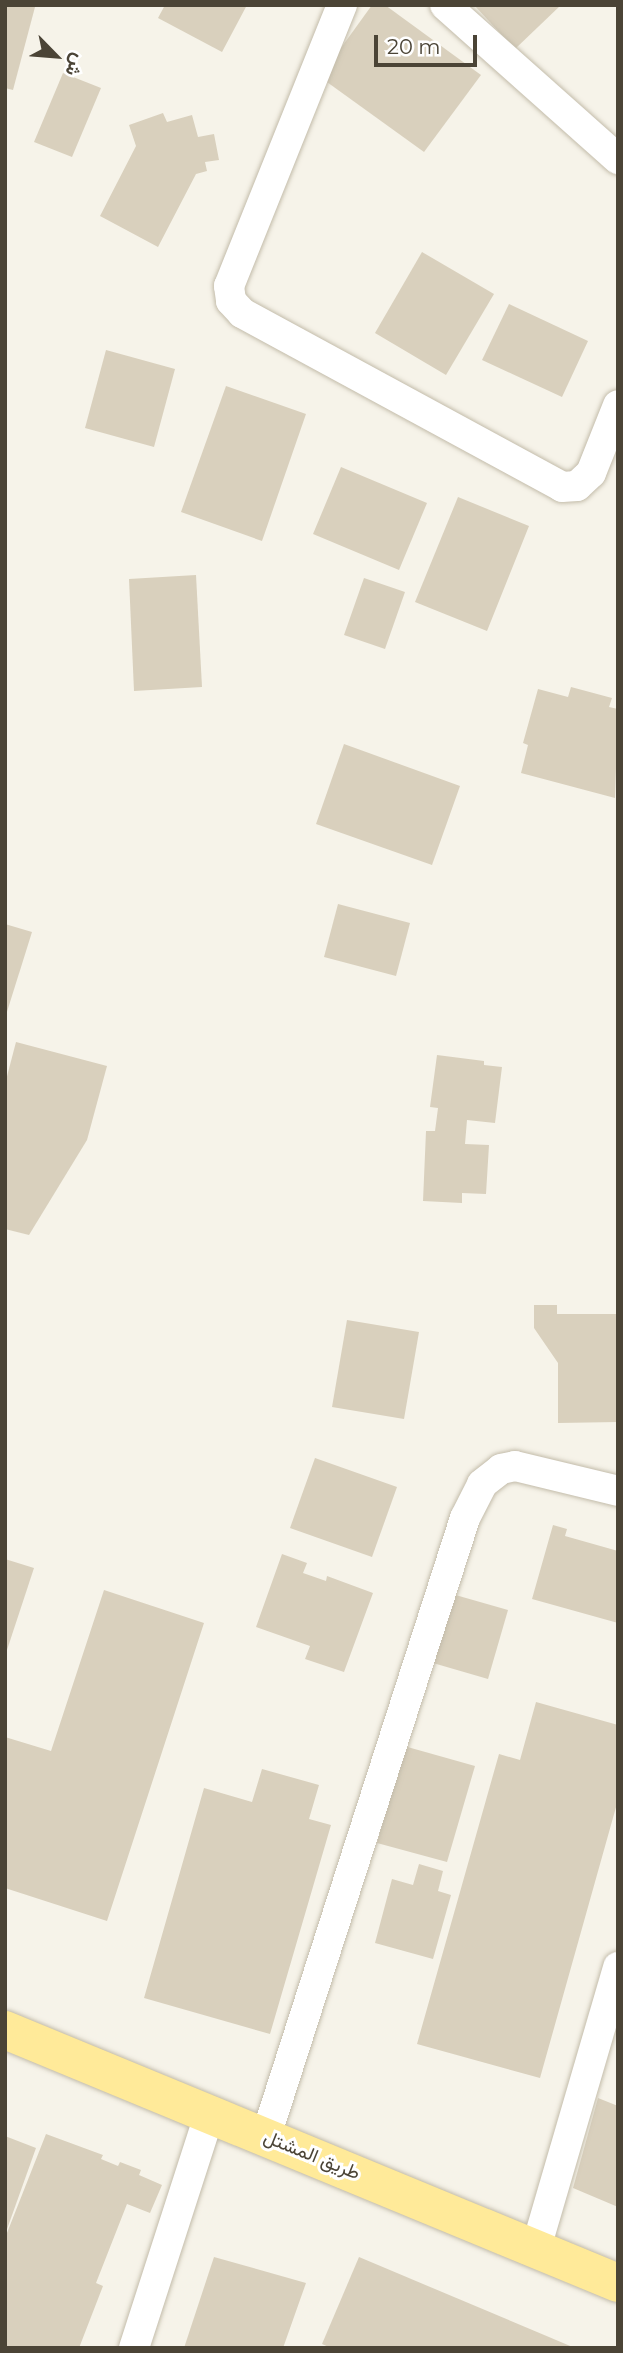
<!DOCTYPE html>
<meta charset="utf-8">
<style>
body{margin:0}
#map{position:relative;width:623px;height:2353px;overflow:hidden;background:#f6f3e9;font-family:Montserrat,Vazirmatn,sans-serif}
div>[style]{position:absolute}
.building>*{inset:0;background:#d9d0bd}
.roads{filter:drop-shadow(0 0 2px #c3bcaa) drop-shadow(0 0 2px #c3bcaa)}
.minor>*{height:30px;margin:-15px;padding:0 15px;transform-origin:15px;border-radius:15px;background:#fff}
.primary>*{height:38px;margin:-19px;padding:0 19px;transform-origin:19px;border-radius:19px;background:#ffea99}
span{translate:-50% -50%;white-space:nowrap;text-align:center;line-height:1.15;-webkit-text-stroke:6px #fff;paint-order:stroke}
.street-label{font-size:19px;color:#4b4436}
.frame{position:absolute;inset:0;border:7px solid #4b4436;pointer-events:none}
.north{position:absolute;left:21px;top:21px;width:70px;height:70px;-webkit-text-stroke:5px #fff;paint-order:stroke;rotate:115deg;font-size:19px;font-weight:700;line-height:28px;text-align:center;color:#4b4436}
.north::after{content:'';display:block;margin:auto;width:24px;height:32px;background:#4b4436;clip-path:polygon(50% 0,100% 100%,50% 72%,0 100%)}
.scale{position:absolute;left:374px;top:35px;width:103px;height:32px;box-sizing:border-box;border:4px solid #4b4436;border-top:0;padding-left:9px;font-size:21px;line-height:24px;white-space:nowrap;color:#4b4436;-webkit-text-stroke:5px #fff;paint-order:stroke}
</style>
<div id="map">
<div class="building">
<i style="clip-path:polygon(5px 5px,35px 7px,13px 90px,5px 88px)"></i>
<i style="clip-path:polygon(165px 5px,247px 5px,222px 52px,158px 18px)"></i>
<i style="clip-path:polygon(372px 5px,385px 5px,481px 75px,424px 152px,320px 77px)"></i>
<i style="clip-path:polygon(474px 5px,561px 5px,515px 49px)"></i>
<i style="clip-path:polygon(63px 73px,101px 88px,72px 157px,34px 142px)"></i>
<i style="clip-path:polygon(163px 113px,167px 122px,192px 115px,198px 137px,214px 134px,219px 160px,205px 162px,207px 171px,196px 174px,158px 247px,100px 216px,136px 146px,129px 125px)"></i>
<i style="clip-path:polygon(422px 252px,494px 294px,446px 375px,375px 333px)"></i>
<i style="clip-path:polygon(509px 304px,588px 341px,562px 397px,482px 360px)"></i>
<i style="clip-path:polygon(106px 350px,175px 369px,154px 447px,85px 428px)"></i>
<i style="clip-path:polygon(226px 386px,306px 414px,262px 541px,181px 512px)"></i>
<i style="clip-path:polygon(341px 467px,427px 503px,399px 570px,313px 534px)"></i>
<i style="clip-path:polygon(458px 497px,529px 526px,487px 631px,415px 602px)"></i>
<i style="clip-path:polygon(196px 575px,202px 687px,134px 691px,129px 579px)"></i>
<i style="clip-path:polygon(364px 578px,405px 592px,385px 649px,344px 635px)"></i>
<i style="clip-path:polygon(571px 687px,612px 698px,609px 707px,618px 709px,615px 798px,521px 773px,528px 745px,523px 743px,538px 689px,568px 697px)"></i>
<i style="clip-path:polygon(344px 744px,460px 786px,432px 865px,316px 824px)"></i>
<i style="clip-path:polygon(338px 904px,410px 923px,396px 976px,324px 957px)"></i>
<i style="clip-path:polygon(5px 924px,32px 932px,6px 1015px,5px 1015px)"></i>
<i style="clip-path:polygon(16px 1042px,107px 1066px,87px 1140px,29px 1235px,5px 1229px,5px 1084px)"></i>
<i style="clip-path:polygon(437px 1055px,484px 1061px,484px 1065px,502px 1067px,495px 1123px,467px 1120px,465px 1144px,489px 1145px,486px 1194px,462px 1193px,462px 1203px,423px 1201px,426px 1131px,435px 1131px,438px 1108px,430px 1107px)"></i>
<i style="clip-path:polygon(534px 1305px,557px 1305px,557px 1314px,618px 1314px,618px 1422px,558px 1423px,558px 1363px,534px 1328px)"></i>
<i style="clip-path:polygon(347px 1320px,419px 1332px,404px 1419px,332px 1407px)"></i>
<i style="clip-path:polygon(315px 1458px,397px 1487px,372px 1557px,290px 1528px)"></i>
<i style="clip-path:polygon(553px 1525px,567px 1529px,565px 1536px,618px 1551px,618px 1623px,532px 1599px)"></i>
<i style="clip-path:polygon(282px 1554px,307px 1563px,303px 1573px,326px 1581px,327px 1576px,373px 1593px,344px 1672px,305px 1659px,310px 1646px,256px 1627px)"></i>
<i style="clip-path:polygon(5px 1559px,34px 1568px,6px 1653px,5px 1653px)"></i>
<i style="clip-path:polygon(104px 1590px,204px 1623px,107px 1921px,5px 1888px,5px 1737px,51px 1751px)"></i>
<i style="clip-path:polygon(452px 1594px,508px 1610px,488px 1679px,433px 1663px)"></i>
<i style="clip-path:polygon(536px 1702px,618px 1725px,618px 1800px,540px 2078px,417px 2044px,499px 1754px,520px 1760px)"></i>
<i style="clip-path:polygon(404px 1746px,475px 1766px,447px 1862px,377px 1843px)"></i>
<i style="clip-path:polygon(262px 1769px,319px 1785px,309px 1819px,331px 1825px,270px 2034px,144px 1998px,204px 1788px,252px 1802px)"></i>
<i style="clip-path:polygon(419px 1864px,443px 1871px,438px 1891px,451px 1895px,433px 1959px,375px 1943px,392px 1879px,413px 1885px)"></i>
<i style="clip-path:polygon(598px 2098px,618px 2106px,618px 2207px,573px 2188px)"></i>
<i style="clip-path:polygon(46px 2134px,103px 2155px,101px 2159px,118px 2166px,120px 2162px,141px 2170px,139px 2175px,162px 2185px,150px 2213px,127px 2204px,96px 2283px,103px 2286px,79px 2348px,5px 2348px,5px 2238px)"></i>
<i style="clip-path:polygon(5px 2136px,36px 2148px,6px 2232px,5px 2232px)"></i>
<i style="clip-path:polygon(214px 2257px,306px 2283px,283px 2348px,184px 2348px)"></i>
<i style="clip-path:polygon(359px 2257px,575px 2348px,331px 2348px,322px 2344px)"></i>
</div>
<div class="roads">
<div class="minor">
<i style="left:342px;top:5px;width:303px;rotate:111.9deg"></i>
<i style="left:229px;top:286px;width:15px;rotate:82deg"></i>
<i style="left:231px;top:301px;width:16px;rotate:47deg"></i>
<i style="left:242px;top:313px;width:364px;rotate:28.5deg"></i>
<i style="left:562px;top:487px;width:15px;rotate:-4deg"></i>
<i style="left:577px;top:486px;width:19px;rotate:-43deg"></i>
<i style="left:591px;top:473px;width:73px;rotate:-68.3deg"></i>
<i style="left:445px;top:5px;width:232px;rotate:41.7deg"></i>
<i style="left:266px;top:2136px;width:649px;rotate:-72.15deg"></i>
<i style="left:465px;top:1518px;width:38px;rotate:-63deg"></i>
<i style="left:482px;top:1484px;width:24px;rotate:-38deg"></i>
<i style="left:501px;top:1469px;width:14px;rotate:-12deg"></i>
<i style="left:515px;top:1466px;width:106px;rotate:13.6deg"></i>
<i style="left:536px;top:2248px;width:293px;rotate:-73.7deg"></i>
<i style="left:134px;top:2348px;width:247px;rotate:-72.1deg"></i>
</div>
<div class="primary">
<i style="left:5px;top:2030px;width:663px;rotate:22.43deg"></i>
</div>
</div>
<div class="street-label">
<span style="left:312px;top:2155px;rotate:22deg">طريق المشتل</span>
</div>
<div class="frame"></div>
<div class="north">ش</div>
<div class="scale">20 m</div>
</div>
